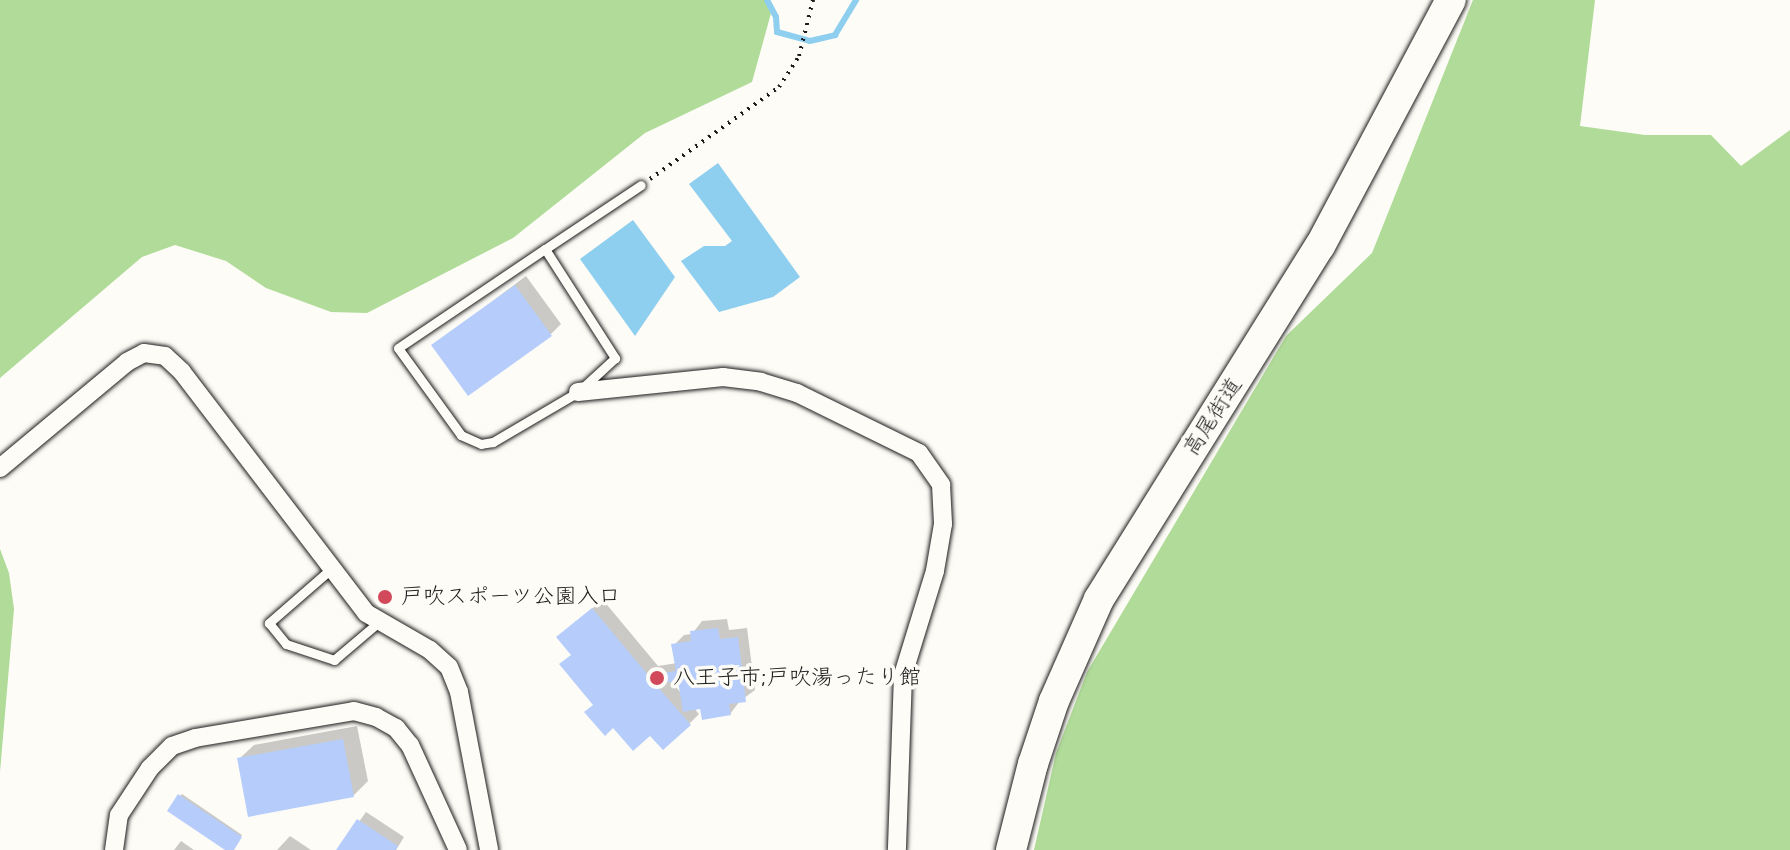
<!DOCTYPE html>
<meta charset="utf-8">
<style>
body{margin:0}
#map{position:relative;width:1790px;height:850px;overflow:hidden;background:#fdfcf7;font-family:Pangolin,"Klee One",sans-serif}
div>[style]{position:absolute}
.green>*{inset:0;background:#b0db98}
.water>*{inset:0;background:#8eceef}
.shadow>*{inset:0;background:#0003}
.stream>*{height:6px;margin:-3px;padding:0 3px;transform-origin:3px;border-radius:3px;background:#8eceef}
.building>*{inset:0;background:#b6cdfb}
.path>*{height:4px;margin-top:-2px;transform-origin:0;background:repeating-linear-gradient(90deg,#1c1c1c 0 2px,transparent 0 8px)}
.roads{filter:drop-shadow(0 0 2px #1c1c1c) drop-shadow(0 0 2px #1c1c1c)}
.lane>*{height:9px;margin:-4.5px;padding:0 4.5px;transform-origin:4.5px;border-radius:4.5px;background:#fdfcf7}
.street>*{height:18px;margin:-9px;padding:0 9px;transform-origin:9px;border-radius:9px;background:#fdfcf7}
.primary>*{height:30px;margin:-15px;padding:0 15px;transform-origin:15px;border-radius:15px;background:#fdfcf7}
.dots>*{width:22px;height:22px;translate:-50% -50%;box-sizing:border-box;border:4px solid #fdfcf7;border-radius:50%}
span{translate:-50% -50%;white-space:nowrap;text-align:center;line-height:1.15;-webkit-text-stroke:7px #fdfcf7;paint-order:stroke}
.street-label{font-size:22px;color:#1c1c1c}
.poi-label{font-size:22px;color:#1c1c1c}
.left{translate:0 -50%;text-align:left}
</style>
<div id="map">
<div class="green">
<i style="clip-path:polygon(0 0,766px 0,773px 6px,752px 82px,645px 133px,513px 238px,367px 313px,331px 312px,266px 288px,226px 261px,175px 245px,142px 257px,0 378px)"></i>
<i style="clip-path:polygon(1473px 0,1595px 0,1580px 126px,1645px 135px,1711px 135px,1741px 166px,1790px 130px,1790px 850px,1034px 850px,1056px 753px,1087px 672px,1286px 336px,1372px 253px)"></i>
<i style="clip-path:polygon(0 549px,9px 573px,14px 609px,0 772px)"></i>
</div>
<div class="water">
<i style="clip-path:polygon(718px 163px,800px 277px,773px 297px,719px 312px,681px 261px,704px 246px,725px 246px,732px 241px,689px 184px)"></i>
<i style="clip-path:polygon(633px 220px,675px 277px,635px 336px,580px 259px)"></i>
</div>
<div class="shadow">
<i style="clip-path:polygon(526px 276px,561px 324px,551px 334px,434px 345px)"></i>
<i style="clip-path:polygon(evenodd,603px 600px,658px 666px,677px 663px,674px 645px,684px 635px,692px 634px,702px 621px,727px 619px,729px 630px,747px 628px,755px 690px,740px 701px,730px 714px,694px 708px,699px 714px,689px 724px,650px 733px,595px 704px,573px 653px,569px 627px,603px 600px,680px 678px,682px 694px,670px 680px,680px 678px)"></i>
<i style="clip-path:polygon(357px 726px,368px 781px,353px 796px,239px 759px,254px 745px)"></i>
<i style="clip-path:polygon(182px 794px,242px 835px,232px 850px,180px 796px)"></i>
<i style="clip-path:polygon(366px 812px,404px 837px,396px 850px,339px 850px)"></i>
<i style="clip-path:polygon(290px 836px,311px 850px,277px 850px)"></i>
<i style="clip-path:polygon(181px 841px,194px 850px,174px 850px)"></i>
</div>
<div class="stream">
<i style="left:767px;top:0;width:19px;rotate:62deg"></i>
<i style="left:776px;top:17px;width:15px;rotate:86deg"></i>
<i style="left:777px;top:32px;width:34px;rotate:15deg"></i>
<i style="left:810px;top:41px;width:26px;rotate:-13deg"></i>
<i style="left:835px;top:35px;width:41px;rotate:-59deg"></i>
</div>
<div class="building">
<i style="clip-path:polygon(515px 285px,552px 336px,468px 396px,431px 345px)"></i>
<i style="clip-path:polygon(592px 608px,648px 675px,676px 671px,671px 644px,691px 641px,690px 631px,718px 628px,720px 639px,738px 637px,746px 702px,729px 704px,731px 715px,702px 720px,700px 709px,683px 712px,678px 681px,655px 684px,691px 725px,663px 750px,650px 736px,633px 751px,613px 728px,605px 736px,584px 712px,593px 705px,559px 664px,571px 655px,556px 637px)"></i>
<i style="clip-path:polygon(343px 739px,354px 797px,248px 817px,237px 758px)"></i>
<i style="clip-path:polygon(178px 794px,242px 837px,234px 850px,225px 850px,167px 811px)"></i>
<i style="clip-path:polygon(357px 819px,398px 846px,396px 850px,336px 850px)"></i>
</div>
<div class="path">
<i style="left:650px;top:179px;width:158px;rotate:-35.5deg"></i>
<i style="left:779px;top:87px;width:37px;rotate:-57deg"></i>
<i style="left:799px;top:56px;width:58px;rotate:-76deg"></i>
</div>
<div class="roads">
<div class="lane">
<i style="left:545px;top:249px;width:130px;rotate:57.3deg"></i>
<i style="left:615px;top:358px;width:50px;rotate:137.4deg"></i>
<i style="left:578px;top:392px;width:99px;rotate:149.5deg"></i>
<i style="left:493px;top:442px;width:12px;rotate:171deg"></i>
<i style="left:481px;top:444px;width:22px;rotate:-156deg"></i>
<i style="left:461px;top:435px;width:107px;rotate:-125.9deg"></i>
<i style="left:398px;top:348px;width:177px;rotate:-34deg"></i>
<i style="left:545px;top:249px;width:115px;rotate:-33.7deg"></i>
<i style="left:332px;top:568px;width:84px;rotate:138.9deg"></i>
<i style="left:269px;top:623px;width:27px;rotate:51deg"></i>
<i style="left:286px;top:644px;width:51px;rotate:18.4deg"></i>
<i style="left:334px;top:660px;width:60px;rotate:-40.3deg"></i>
</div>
<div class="street">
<i style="left:578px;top:392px;width:146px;rotate:-5.9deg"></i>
<i style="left:723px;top:377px;width:38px;rotate:7deg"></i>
<i style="left:761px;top:382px;width:38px;rotate:17deg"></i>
<i style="left:797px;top:393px;width:136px;rotate:26.2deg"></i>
<i style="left:919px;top:453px;width:39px;rotate:55deg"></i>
<i style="left:941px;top:485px;width:39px;rotate:87deg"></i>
<i style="left:943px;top:524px;width:48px;rotate:99.7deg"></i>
<i style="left:935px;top:571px;width:109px;rotate:107.1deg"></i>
<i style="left:903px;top:675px;width:175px;rotate:92deg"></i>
<i style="left:0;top:468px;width:165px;rotate:-39.8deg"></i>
<i style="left:127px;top:362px;width:19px;rotate:-28deg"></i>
<i style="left:144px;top:353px;width:21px;rotate:8deg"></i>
<i style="left:165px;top:356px;width:23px;rotate:43deg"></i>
<i style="left:182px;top:372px;width:303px;rotate:52.6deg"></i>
<i style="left:366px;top:613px;width:74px;rotate:30deg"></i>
<i style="left:430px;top:650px;width:25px;rotate:42deg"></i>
<i style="left:449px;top:667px;width:27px;rotate:68deg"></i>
<i style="left:459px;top:692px;width:161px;rotate:79.2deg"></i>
<i style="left:114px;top:850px;width:35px;rotate:-82deg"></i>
<i style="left:119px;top:815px;width:56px;rotate:-56.6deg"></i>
<i style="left:150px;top:768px;width:31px;rotate:-45deg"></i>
<i style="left:172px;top:746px;width:24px;rotate:-19deg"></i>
<i style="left:195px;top:738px;width:161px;rotate:-9.6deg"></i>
<i style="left:354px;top:711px;width:23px;rotate:15deg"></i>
<i style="left:376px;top:717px;width:23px;rotate:29deg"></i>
<i style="left:396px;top:728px;width:22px;rotate:51deg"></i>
<i style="left:410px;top:745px;width:115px;rotate:65.4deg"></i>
</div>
<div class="primary">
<i style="left:1011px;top:850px;width:89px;rotate:-75.7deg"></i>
<i style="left:1033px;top:764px;width:66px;rotate:-71.6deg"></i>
<i style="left:1054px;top:701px;width:111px;rotate:-66.2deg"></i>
<i style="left:1099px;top:599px;width:416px;rotate:-58deg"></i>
<i style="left:1320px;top:246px;width:279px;rotate:-62deg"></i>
</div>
</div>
<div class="dots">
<i style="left:385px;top:597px;background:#d1495b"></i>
<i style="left:657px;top:678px;background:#d1495b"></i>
</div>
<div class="street-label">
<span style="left:1213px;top:417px;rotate:-57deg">高尾街道</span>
</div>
<div class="poi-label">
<span class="left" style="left:401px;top:597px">戸吹スポーツ公園入口</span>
<span class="left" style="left:673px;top:678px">八王子市;戸吹湯ったり館</span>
</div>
</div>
